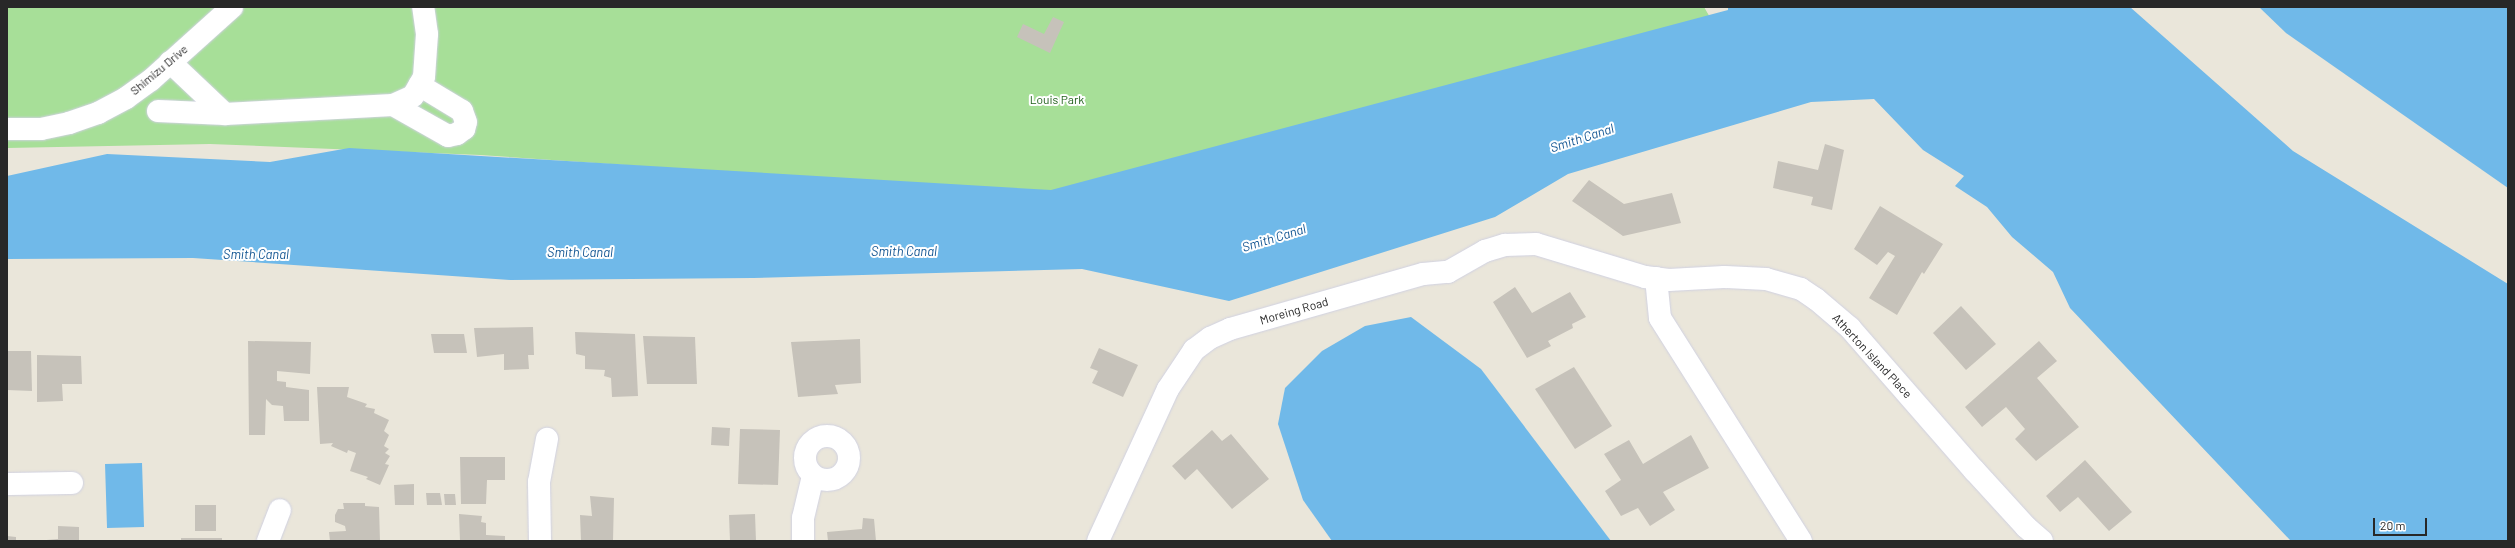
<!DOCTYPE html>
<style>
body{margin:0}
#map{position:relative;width:2515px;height:548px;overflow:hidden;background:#eae6da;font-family:Barlow,sans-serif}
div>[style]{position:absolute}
.green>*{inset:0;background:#a7df98}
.water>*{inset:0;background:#70b9e9}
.building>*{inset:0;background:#c6c2ba}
.roads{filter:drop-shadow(0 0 1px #d0d1e1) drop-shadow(0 0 1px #d0d1e1)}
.minor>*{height:22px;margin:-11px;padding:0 11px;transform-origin:11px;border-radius:11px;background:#fff}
.minor>.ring{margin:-11px;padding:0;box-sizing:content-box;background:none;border:22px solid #fff;border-radius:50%}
span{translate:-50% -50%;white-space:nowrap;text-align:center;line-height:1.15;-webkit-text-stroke:4px #fff;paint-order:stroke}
.street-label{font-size:12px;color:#282828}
.park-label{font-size:12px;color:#21611c}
.water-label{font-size:13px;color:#125592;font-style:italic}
.frame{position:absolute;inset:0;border:8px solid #282828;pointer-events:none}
.scale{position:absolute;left:2373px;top:518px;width:54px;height:18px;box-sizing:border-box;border:2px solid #282828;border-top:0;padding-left:5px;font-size:12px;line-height:14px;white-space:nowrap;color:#282828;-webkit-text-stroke:3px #fff;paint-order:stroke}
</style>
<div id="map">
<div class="green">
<i style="clip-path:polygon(7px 7px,1704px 7px,1718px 31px,1065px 195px,480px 155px,210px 144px,7px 148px)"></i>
</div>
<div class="water">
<i style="clip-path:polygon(1728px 7px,2130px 7px,2293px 151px,2508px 284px,2508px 541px,2290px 540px,2070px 308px,2053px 272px,2012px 237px,1987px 207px,1955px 186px,1964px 176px,1923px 150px,1874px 99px,1811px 102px,1568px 174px,1495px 217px,1229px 301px,1082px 269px,753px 278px,510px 280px,193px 258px,7px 259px,7px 176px,107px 154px,270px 162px,349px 148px,1051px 190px,1728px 10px)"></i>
<i style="clip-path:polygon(2259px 7px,2508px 7px,2508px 188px,2286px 33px)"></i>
<i style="clip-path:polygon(1411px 317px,1481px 369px,1611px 541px,1332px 541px,1303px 500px,1278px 424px,1285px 388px,1322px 351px,1365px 326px)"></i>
<i style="clip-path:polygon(142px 463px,144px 527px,107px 528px,105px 464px)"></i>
</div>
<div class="building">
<i style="clip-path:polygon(1053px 17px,1064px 22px,1050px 53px,1017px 37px,1023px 24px,1044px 34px)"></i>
<i style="clip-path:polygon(1825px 144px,1844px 150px,1832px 210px,1811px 205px,1813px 197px,1773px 188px,1778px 161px,1818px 170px)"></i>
<i style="clip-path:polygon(1589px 180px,1624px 204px,1672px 193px,1681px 223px,1623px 236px,1572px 201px)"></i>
<i style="clip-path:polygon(1880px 206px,1943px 244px,1924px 274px,1922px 272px,1897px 315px,1869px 298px,1895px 256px,1888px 252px,1877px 265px,1854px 249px)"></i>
<i style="clip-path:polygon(1515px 287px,1532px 313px,1570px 292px,1586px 317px,1572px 324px,1573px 328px,1548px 341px,1551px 346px,1527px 358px,1493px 302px)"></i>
<i style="clip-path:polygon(1961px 306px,1996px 344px,1966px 370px,1933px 333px)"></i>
<i style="clip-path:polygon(533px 327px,534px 355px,528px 355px,529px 369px,504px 370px,504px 354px,477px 357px,474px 328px)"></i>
<i style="clip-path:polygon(575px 332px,635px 334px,638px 396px,612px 397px,611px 378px,604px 376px,605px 370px,585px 369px,585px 356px,576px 354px)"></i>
<i style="clip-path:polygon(431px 334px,464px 334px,467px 353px,434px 353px)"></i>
<i style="clip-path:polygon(643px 336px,695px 337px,697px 384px,647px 384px)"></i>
<i style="clip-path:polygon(860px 339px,861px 383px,835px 385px,838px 394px,798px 397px,791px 342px)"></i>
<i style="clip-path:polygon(248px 341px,311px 342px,310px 374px,277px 371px,277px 381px,286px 382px,286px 387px,309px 390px,309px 421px,284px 421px,283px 406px,272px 405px,266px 399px,265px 435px,249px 435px)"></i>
<i style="clip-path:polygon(2039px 341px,2057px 361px,2037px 378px,2079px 427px,2036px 461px,2015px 439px,2025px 429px,2006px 407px,1982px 427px,1965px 407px)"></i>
<i style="clip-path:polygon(1099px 348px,1138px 365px,1123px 397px,1092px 383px,1098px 371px,1090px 368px)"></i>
<i style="clip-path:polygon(7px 351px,31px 351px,32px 391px,7px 390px)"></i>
<i style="clip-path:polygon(37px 355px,81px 356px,82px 384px,62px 384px,63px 401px,37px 402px)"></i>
<i style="clip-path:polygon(1574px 367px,1612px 426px,1575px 449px,1535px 389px)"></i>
<i style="clip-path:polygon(317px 387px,349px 387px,347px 397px,367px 404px,365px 407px,375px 409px,374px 413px,389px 420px,384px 431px,389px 435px,384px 446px,389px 449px,385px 453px,390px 456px,385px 464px,389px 465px,380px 485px,366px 479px,368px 477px,350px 471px,356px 453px,348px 450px,347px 453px,331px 446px,333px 443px,320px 444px)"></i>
<i style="clip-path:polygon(712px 427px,730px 428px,729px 446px,711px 445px)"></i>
<i style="clip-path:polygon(740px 429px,780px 430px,778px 485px,738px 484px)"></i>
<i style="clip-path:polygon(1212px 430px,1222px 441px,1231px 434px,1269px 479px,1232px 509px,1197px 469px,1185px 480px,1172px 466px)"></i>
<i style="clip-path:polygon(1691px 435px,1709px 468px,1663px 492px,1675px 510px,1650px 526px,1638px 508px,1621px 516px,1605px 491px,1621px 480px,1604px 454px,1629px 440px,1643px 464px)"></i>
<i style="clip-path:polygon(460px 457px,505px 457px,505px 480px,487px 480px,486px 504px,461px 504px)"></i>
<i style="clip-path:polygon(2085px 460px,2132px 512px,2109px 531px,2078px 497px,2060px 512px,2046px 496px)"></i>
<i style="clip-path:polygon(414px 484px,414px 505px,395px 505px,394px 485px)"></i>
<i style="clip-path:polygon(426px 493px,440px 493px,442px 505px,427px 505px)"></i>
<i style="clip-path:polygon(444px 494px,455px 494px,456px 505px,445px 505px)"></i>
<i style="clip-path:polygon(590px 496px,614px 498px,613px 541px,581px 541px,580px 515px,592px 516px)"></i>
<i style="clip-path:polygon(343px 503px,365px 503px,365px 506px,379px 507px,380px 541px,330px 541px,329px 532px,346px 531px,345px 526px,335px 522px,335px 515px,338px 509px,344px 509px)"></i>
<i style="clip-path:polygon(195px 505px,216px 505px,216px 531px,195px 531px)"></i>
<i style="clip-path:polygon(459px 514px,482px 516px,481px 522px,486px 523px,486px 535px,505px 536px,505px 541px,460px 541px)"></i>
<i style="clip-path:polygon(755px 514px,756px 541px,730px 541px,729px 515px)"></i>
<i style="clip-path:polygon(863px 518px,874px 519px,876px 541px,828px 541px,827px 532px,862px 529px)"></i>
<i style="clip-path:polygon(58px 526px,79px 527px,79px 541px,35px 541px,58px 539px)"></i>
<i style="clip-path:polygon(7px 536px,16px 537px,16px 541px,7px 541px)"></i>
<i style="clip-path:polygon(181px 538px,222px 538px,222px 541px,181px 541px)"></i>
</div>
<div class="roads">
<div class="minor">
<i style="left:170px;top:62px;width:76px;rotate:43.4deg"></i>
<i style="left:225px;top:114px;width:168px;rotate:-3.1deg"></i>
<i style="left:393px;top:105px;width:22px;rotate:-24deg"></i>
<i style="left:413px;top:96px;width:22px;rotate:-60deg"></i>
<i style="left:424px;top:77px;width:43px;rotate:-86deg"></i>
<i style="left:427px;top:34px;width:27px;rotate:-98deg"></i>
<i style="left:393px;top:105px;width:63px;rotate:29.4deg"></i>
<i style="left:448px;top:136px;width:9px;rotate:-13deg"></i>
<i style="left:457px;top:134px;width:9px;rotate:-36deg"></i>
<i style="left:464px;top:129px;width:7px;rotate:-74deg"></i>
<i style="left:466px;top:122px;width:12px;rotate:-110deg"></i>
<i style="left:462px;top:111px;width:50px;rotate:-148.8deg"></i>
<i style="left:158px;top:111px;width:67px;rotate:2.6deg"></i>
<i style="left:7px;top:129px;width:34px"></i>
<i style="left:41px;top:129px;width:29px;rotate:-12deg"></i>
<i style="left:69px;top:123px;width:31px;rotate:-19deg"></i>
<i style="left:98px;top:113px;width:32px;rotate:-28deg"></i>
<i style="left:126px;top:98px;width:31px;rotate:-36deg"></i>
<i style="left:151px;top:80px;width:109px;rotate:-42deg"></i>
<i style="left:1656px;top:278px;width:40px;rotate:84.3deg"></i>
<i style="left:1660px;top:318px;width:264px;rotate:57.7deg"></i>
<i class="ring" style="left:805px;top:436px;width:22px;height:22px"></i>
<i style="left:7px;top:484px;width:65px;rotate:-0.9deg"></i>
<i style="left:268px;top:541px;width:33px;rotate:-69deg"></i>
<i style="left:540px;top:541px;width:59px;rotate:-91deg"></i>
<i style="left:539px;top:482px;width:44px;rotate:-79.5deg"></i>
<i style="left:803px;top:541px;width:23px;rotate:-90deg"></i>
<i style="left:803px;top:518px;width:43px;rotate:-76.6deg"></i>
<i style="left:1098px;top:541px;width:167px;rotate:-65.3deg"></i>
<i style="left:1168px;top:389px;width:47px;rotate:-56.3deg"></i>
<i style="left:1194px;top:350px;width:20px;rotate:-37deg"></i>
<i style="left:1210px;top:338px;width:22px;rotate:-24deg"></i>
<i style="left:1230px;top:329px;width:201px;rotate:-15.9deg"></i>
<i style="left:1423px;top:274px;width:25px;rotate:-5deg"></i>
<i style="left:1448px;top:272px;width:43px;rotate:-29.6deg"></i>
<i style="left:1485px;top:251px;width:21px;rotate:-17deg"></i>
<i style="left:1505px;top:245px;width:31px;rotate:-2deg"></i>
<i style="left:1536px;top:244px;width:114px;rotate:16.8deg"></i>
<i style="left:1645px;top:277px;width:24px;rotate:7deg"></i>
<i style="left:1669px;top:280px;width:55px;rotate:-3.1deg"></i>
<i style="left:1724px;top:277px;width:42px;rotate:2.7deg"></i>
<i style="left:1766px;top:279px;width:36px;rotate:16deg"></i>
<i style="left:1801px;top:289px;width:18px;rotate:34deg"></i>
<i style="left:1816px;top:299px;width:45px;rotate:40.5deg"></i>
<i style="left:1850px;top:328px;width:189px;rotate:48.9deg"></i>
<i style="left:1974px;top:470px;width:77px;rotate:47.6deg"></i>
<i style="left:2026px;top:527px;width:21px;rotate:41deg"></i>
</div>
</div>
<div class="street-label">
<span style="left:159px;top:70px;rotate:-40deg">Shimizu Drive</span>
<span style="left:1294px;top:311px;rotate:-16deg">Moreing Road</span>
<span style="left:1872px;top:356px;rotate:47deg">Atherton Island Place</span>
</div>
<div class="park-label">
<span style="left:1057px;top:100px">Louis Park</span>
</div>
<div class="water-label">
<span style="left:1582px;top:138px;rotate:-18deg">Smith Canal</span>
<span style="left:1274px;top:238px;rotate:-17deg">Smith Canal</span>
<span style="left:904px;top:251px">Smith Canal</span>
<span style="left:580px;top:252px">Smith Canal</span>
<span style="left:256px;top:254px">Smith Canal</span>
</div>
<div class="frame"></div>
<div class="scale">20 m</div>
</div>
